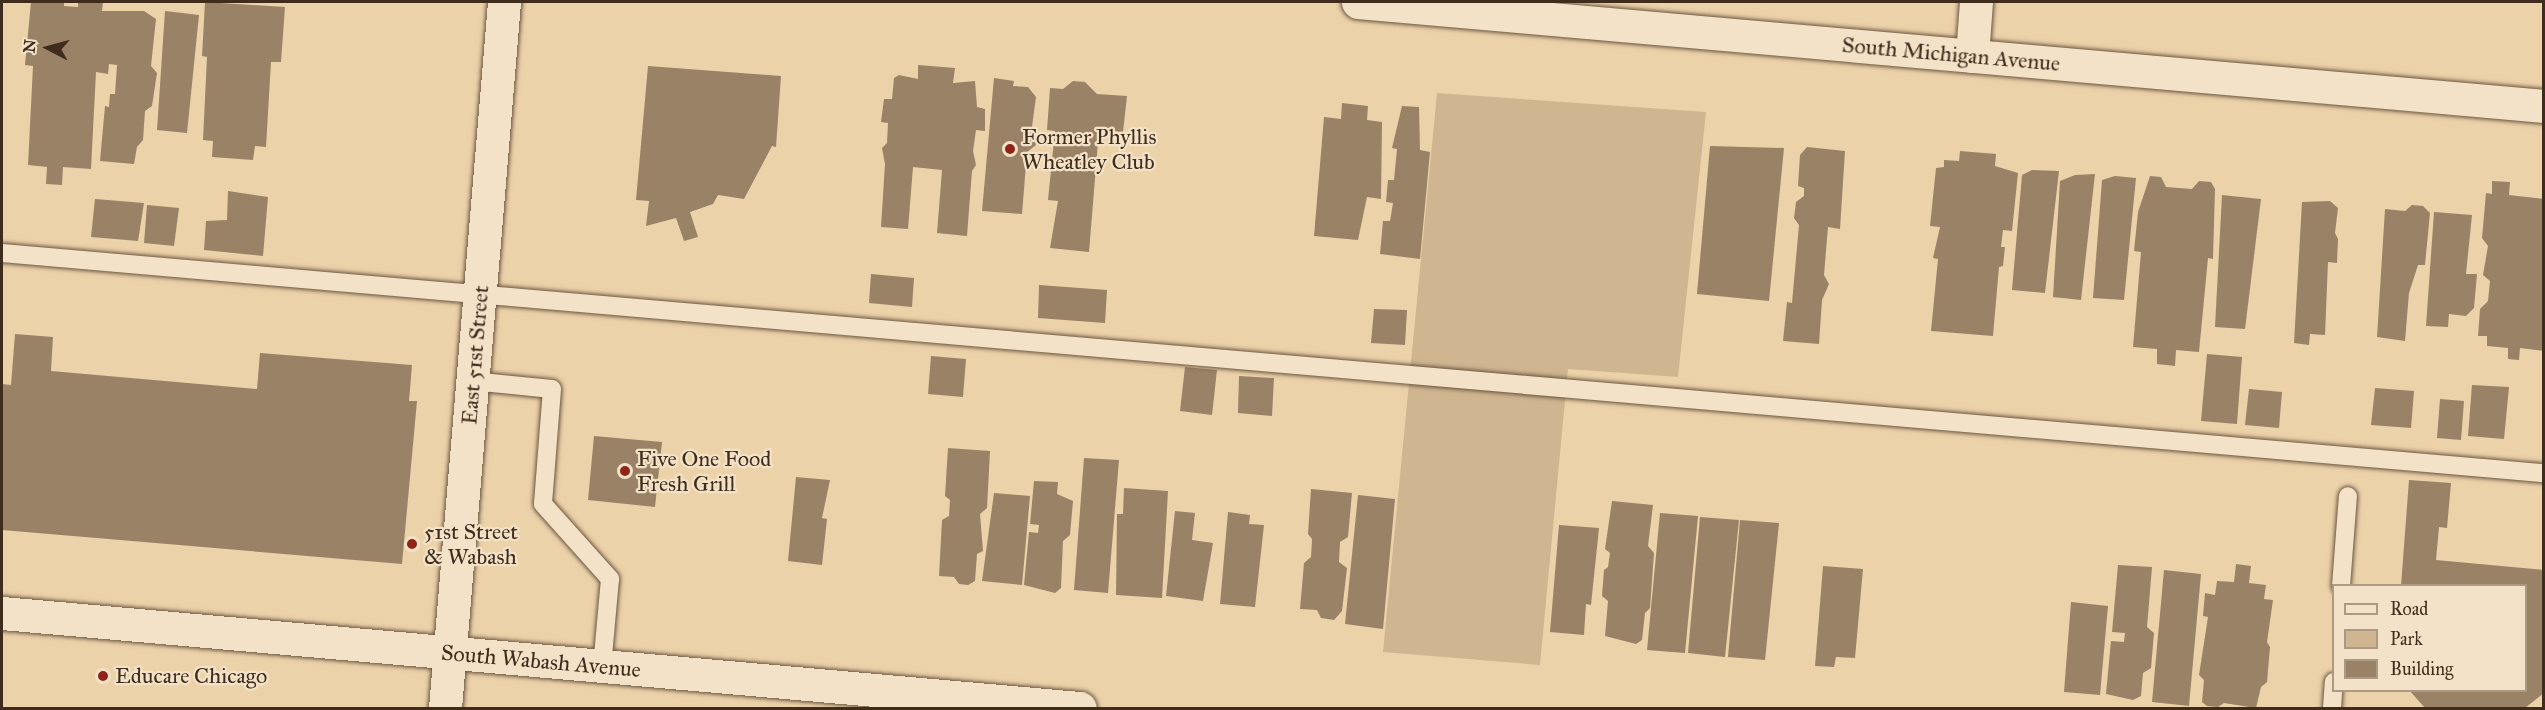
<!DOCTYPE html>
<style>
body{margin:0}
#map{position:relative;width:2545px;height:710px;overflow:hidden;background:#ecd2a9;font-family:"IM FELL Great Primer",serif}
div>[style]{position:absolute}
.green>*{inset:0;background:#cfb691}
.building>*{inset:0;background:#998266}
.roads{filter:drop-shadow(0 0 2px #6b5640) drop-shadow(0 0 2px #6b5640)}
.service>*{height:18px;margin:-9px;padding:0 9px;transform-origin:9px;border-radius:9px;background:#f3e2c7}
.minor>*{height:33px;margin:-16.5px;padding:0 16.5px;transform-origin:16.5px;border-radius:16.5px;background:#f3e2c7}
.tertiary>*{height:33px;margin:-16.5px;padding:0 16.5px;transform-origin:16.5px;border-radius:16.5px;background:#f3e2c7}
.secondary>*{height:33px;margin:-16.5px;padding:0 16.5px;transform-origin:16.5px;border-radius:16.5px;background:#f3e2c7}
.dots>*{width:16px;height:16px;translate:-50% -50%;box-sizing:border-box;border:3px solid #f3e2c7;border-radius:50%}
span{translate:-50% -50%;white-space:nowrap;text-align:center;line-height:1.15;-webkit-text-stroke:4.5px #f3e2c7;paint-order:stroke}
.street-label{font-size:22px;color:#402c1d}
.poi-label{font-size:22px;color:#402c1d}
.left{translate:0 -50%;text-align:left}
.frame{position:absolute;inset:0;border:3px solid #402c1d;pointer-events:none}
.legend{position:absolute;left:2332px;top:584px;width:195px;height:108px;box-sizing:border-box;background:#f3e2c7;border:2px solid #ab9983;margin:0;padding:8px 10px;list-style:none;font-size:18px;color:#402c1d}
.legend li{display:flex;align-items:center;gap:12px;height:30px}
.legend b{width:30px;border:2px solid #ab9983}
.north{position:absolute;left:18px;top:18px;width:60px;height:60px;-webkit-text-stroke:4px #f3e2c7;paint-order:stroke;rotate:276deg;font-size:16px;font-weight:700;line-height:24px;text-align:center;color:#402c1d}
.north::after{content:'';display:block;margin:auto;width:21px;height:27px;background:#402c1d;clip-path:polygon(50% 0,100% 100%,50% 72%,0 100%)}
</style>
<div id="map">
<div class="green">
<i style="clip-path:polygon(1437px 93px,1706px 112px,1678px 377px,1568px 369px,1540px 665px,1383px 652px)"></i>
</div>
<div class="building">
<i style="clip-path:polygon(31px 2px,64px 2px,64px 6px,78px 7px,78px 2px,103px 2px,102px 11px,144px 11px,156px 19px,151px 66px,157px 73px,152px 106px,145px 111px,143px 140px,137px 147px,134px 164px,100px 161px,105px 106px,109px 107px,110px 94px,115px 94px,117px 65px,109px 64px,108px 74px,96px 72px,91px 169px,63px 167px,62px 185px,46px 184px,47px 167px,28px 165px,33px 66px,25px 65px)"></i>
<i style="clip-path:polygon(205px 2px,285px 7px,281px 62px,271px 62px,266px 147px,255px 146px,253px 160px,212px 157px,213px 141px,203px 140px,207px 57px,202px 56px)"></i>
<i style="clip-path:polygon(165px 11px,199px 15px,187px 133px,157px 130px)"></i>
<i style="clip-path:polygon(918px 65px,955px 68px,953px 83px,975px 81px,977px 107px,985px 109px,985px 131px,976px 130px,973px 151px,976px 165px,972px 171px,967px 236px,937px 233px,942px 170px,913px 167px,908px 229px,881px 227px,885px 164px,882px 148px,887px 143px,888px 123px,881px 122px,884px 99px,892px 99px,894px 78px,899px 75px,918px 79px)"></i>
<i style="clip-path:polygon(648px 66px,781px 76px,776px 147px,772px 146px,744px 199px,718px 195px,713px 204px,690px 212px,698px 237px,684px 241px,676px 218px,646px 226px,649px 201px,636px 200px)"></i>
<i style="clip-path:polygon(994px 78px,1014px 81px,1013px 86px,1028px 87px,1036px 97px,1032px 127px,1036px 145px,1027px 152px,1022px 214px,982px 211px)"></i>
<i style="clip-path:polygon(1073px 81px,1085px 82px,1097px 94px,1127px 96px,1123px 132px,1099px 130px,1089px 252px,1050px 248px,1058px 201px,1048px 200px,1055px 131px,1047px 130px,1050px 88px,1063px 89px)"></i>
<i style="clip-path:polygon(1342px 103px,1368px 106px,1367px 120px,1382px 122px,1381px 199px,1367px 197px,1358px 240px,1314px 236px,1324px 117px,1341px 119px)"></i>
<i style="clip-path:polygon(1402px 106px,1419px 107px,1420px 150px,1430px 152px,1420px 259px,1380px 254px,1383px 221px,1390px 221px,1393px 203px,1386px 202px,1388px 180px,1394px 180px,1397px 149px,1392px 148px)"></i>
<i style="clip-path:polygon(1710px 146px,1784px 148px,1769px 301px,1697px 294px)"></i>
<i style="clip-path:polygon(1807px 147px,1845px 151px,1840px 229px,1828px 227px,1824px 275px,1829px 284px,1822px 300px,1819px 344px,1783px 341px,1787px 302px,1792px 303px,1799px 225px,1794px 218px,1796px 202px,1804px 196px,1804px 188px,1798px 186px,1800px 155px)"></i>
<i style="clip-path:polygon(1960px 151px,1996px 154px,1995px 166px,2018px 173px,2012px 231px,2003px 230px,2001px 247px,2005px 247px,2003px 266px,1999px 267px,1993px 336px,1931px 331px,1938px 259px,1933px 258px,1940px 227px,1930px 226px,1936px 168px,1944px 167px,1944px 160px,1959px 161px)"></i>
<i style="clip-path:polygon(2032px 170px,2059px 171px,2045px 293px,2012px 290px,2022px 175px)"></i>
<i style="clip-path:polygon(2095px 174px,2081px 300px,2053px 297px,2060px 181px,2075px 175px)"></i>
<i style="clip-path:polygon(2115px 176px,2136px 178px,2124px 300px,2093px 298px,2102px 180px)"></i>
<i style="clip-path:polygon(2150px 176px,2161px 177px,2166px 187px,2192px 189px,2199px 181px,2211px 182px,2215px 189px,2213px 259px,2208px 258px,2199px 352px,2176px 350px,2175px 366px,2157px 364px,2157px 349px,2133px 347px,2141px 252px,2134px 251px,2138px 212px)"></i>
<i style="clip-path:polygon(2492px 181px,2510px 182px,2509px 195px,2544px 199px,2544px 351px,2520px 348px,2519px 360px,2508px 359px,2508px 348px,2487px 346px,2487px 336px,2478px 336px,2480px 309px,2488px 301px,2490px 281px,2483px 275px,2488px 246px,2482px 238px,2486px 193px,2492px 194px)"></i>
<i style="clip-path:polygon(228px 191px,268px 197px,263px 256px,204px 250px,206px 221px,227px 220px)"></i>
<i style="clip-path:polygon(2222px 195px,2261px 199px,2245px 329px,2215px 327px)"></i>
<i style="clip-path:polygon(95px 199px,144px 203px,138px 241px,91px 237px)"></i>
<i style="clip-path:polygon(2330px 201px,2338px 208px,2335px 233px,2338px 239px,2337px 263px,2328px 262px,2325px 335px,2310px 334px,2309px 345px,2294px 343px,2302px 202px)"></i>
<i style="clip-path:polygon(147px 205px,179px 208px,174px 246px,144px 243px)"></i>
<i style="clip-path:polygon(2412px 205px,2423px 206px,2430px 213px,2425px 265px,2418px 265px,2409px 293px,2405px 341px,2377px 337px,2385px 209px,2405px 211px)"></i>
<i style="clip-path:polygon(2434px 212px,2472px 215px,2466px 274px,2477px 274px,2474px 308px,2466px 316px,2449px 314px,2448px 327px,2426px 326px)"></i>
<i style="clip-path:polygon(871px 274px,914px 278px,912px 307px,869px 303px)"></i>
<i style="clip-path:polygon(1039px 285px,1107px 290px,1105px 323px,1038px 318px)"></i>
<i style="clip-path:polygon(1374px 309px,1407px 310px,1405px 345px,1371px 343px)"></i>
<i style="clip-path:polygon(15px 334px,53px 337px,51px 371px,257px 389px,260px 353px,412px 365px,409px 401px,417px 401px,402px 564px,2px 530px,2px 384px,11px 385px)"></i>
<i style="clip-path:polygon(2207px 354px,2242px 357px,2237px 424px,2201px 421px)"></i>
<i style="clip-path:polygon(931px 356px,966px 359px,963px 397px,928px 394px)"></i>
<i style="clip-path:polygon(1185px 367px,1217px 370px,1212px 415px,1180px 411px)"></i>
<i style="clip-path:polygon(1239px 376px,1274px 378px,1272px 416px,1238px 413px)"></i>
<i style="clip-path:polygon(2472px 385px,2509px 387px,2504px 439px,2468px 436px)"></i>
<i style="clip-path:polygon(2375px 388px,2414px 391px,2411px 428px,2371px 425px)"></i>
<i style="clip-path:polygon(2249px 389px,2282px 392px,2279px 428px,2245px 425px)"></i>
<i style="clip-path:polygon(2440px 399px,2464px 401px,2461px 440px,2437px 438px)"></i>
<i style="clip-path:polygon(594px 436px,662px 442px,655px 507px,588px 500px)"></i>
<i style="clip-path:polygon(948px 448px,990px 451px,987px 508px,980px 514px,983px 551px,977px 554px,975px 581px,968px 585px,959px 584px,954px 577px,939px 576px,942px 520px,949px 516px,950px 500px,945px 496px)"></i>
<i style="clip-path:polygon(1084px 458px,1119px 460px,1108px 593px,1074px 590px)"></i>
<i style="clip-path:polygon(796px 477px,830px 480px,822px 518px,827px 519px,822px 565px,788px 561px)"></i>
<i style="clip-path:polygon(2409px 480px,2451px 483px,2447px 528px,2439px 527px,2436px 560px,2544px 570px,2544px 693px,2525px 708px,2425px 708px,2409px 690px,2526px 690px,2526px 586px,2401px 586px)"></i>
<i style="clip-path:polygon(1034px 481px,1058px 482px,1057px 494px,1073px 501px,1070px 535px,1063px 541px,1061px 588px,1055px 593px,1024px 585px,1029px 532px,1038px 533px,1039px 525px,1030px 524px)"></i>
<i style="clip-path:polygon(1124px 488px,1168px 491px,1162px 598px,1116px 595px,1117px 514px,1123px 514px)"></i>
<i style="clip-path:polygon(1311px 489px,1352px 493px,1348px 537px,1340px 542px,1339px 562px,1347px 568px,1342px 611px,1334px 620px,1321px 618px,1317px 610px,1300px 609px,1304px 563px,1311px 557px,1312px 539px,1308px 534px)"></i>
<i style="clip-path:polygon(994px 493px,1030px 496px,1022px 585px,982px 581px)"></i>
<i style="clip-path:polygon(1358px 495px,1395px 499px,1383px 629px,1345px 624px)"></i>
<i style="clip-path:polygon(1612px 501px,1653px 505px,1648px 546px,1654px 553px,1650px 608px,1645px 613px,1642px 640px,1636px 644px,1605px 636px,1608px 601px,1602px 596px,1604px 570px,1608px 567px,1610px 553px,1605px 549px)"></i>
<i style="clip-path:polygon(1175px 511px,1195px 513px,1192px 540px,1213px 543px,1203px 601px,1166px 596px)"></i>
<i style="clip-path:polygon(1228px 512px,1250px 515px,1249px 524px,1264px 525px,1255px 607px,1220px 604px)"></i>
<i style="clip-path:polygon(1660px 513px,1698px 516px,1685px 653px,1647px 650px)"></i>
<i style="clip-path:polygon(1700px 517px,1739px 520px,1725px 657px,1688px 653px)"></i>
<i style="clip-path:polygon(1740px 520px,1779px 523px,1765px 660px,1728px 657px)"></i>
<i style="clip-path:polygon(1559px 525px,1599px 528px,1591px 605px,1586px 604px,1584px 635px,1550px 632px)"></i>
<i style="clip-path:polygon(2236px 564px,2251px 566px,2249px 583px,2266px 585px,2264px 599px,2273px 600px,2267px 642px,2270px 647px,2267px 682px,2261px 687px,2256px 708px,2224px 703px,2218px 707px,2207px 706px,2202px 702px,2204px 680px,2199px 675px,2208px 617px,2203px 616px,2205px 593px,2215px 595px,2217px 581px,2234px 582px)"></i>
<i style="clip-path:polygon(2118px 565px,2152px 567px,2147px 627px,2154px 633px,2151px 668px,2143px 673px,2141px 696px,2133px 700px,2106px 694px,2111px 641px,2124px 642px,2125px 633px,2112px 632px)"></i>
<i style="clip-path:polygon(1823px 566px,1863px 569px,1855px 658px,1836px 657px,1834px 667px,1815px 666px)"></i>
<i style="clip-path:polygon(2164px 570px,2201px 574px,2189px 706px,2152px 702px)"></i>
<i style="clip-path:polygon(2071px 602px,2108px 606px,2100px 695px,2064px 692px)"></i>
</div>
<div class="roads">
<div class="service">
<i style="left:2px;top:253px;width:2552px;rotate:4.95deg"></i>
<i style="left:472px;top:381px;width:80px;rotate:5.7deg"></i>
<i style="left:552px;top:389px;width:115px;rotate:94.5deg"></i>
<i style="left:543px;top:504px;width:101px;rotate:48.2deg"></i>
<i style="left:610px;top:579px;width:88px;rotate:95.2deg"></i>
<i style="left:2341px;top:586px;width:90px;rotate:-85.6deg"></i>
<i style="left:2332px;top:708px;width:26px;rotate:-86deg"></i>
</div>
<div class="minor">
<i style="left:1972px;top:56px;width:54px;rotate:-85.8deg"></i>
<i style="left:2px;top:613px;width:1082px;rotate:5.04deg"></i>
</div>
<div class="tertiary">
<i style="left:1358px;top:2px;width:1191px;rotate:5.01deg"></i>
</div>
<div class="secondary">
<i style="left:445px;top:708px;width:708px;rotate:-85.22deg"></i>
</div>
</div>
<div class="dots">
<i style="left:1010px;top:149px;background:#8f2418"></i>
<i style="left:625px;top:471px;background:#8f2418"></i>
<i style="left:412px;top:544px;background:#8f2418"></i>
<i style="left:103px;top:676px;background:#8f2418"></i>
</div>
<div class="street-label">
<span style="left:1951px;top:54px;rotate:5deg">South Michigan Avenue</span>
<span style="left:475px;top:355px;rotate:-85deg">East 51st Street</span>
<span style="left:541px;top:661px;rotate:5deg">South Wabash Avenue</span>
</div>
<div class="poi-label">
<span class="left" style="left:1022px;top:149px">Former Phyllis<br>Wheatley Club</span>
<span class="left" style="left:637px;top:471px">Five One Food<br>Fresh Grill</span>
<span class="left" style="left:424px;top:544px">51st Street<br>&amp; Wabash</span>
<span class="left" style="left:115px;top:676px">Educare Chicago</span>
</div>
<div class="frame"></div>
<ul class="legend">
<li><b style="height:8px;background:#f3e2c7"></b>Road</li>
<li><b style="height:16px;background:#cfb691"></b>Park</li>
<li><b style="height:16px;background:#998266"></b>Building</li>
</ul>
<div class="north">N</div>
</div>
